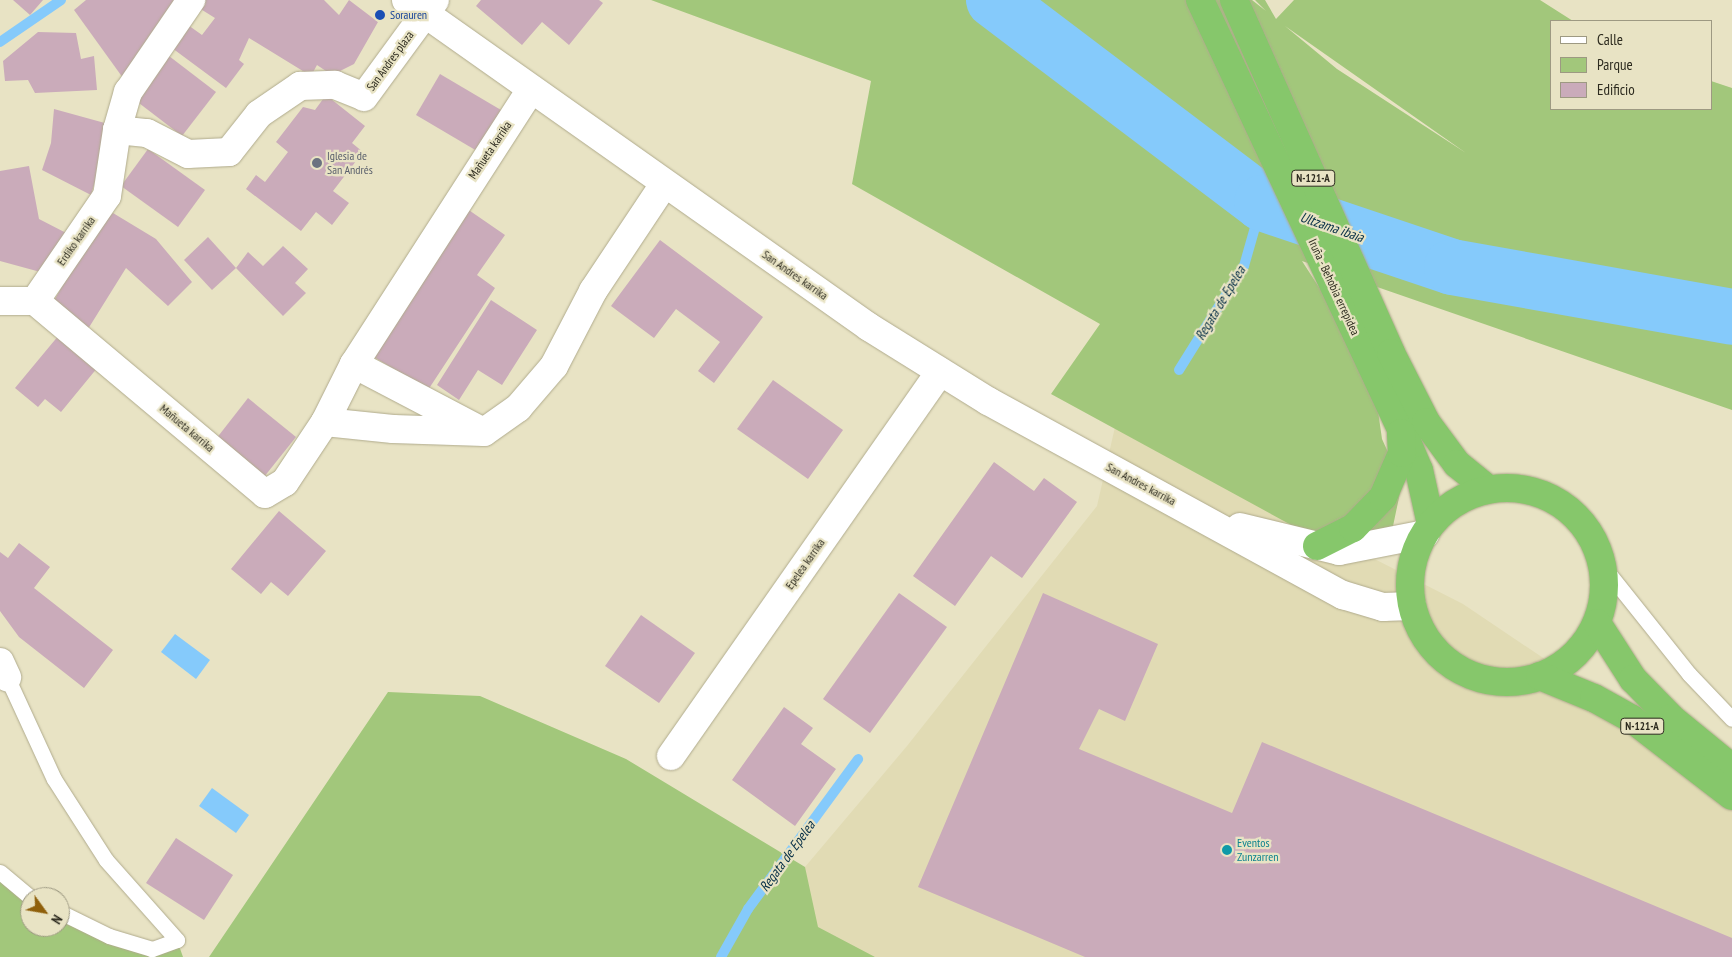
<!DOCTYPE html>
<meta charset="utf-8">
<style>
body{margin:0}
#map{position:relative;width:1732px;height:957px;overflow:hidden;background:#e8e3c4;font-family:"PT Sans Narrow",sans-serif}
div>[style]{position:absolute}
.built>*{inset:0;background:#e1dbb4}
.green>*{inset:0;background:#a2c77b}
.water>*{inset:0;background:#85cafb}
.stream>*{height:10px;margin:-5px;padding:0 5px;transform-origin:5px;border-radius:5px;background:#85cafb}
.river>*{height:56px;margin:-28px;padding:0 28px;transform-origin:28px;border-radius:28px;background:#85cafb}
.building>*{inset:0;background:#caabba}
.roads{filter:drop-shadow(0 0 1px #b0ab8d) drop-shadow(0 0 1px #b0ab8d)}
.service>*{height:15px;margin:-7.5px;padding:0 7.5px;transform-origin:7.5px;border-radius:7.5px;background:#fff}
.minor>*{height:28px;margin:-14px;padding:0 14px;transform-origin:14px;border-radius:14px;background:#fff}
.tertiary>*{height:28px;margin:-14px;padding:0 14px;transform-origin:14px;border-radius:14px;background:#fff}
.trunk>*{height:28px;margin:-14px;padding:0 14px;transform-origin:14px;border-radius:14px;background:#86c76b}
.trunk>.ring{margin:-14px;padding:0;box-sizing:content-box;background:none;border:28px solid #86c76b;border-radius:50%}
.dots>*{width:14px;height:14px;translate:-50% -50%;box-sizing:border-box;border:2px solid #e8e3c4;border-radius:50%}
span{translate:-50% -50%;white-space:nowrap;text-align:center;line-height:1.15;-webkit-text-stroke:4.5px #e8e3c4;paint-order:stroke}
.shield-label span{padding:1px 4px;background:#e8e3c4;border:1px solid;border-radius:4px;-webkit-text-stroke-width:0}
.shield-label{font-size:11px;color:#2d2b1f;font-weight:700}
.transit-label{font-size:12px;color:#164399}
.left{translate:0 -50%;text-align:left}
.street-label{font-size:12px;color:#2d2b1f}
.worship-label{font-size:12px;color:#5b616d}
.culture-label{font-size:12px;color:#0d838f}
.water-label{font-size:14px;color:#052e46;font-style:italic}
.legend{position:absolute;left:1550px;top:20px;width:162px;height:90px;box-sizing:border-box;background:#e8e3c4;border:1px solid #9d9982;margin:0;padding:6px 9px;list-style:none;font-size:15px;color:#2d2b1f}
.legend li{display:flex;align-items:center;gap:10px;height:25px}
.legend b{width:25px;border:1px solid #9d9982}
.north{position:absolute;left:20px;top:887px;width:50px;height:50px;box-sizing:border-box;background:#e8e3c4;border:1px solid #9d9982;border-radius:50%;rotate:122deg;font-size:14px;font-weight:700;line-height:20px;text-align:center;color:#2d2b1f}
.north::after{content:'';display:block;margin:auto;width:18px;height:22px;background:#8f600b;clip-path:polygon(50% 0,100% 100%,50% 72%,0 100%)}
</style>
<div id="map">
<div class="built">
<i style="clip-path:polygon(1115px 427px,1463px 604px,1732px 785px,1732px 957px,765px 957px,751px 948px,805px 867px,907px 746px,1097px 506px)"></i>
</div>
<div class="green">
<i style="clip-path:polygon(evenodd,651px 0,1252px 0,1266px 11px,1255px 0,1265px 0,1276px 19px,1294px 0,1540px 0,1573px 21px,1551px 21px,1551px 109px,1711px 109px,1711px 81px,1732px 88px,1732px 410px,1302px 261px,1372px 369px,1382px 439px,1402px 483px,1392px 531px,1339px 551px,1051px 394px,1100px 324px,852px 184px,871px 81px,651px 0,1285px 26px,1466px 153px,1337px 69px,1285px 26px)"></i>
<i style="clip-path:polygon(388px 692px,480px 696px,626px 759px,805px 867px,818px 927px,875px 957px,209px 957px)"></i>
<i style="clip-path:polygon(0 872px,30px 897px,30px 927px,60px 927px,60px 912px,152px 949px,177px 940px,183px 957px,0 957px)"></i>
</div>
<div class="water">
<i style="clip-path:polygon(175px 634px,210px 660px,196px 679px,161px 652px)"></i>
<i style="clip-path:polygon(212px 788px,249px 815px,236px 833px,199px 806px)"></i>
</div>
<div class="stream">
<i style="left:0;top:42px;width:74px;rotate:-34.5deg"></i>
<i style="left:1179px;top:370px;width:123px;rotate:-58deg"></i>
<i style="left:1244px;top:266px;width:66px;rotate:-74.1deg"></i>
<i style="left:721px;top:957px;width:55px;rotate:-60.6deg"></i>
<i style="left:748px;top:909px;width:186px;rotate:-53.7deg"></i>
</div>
<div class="river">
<i style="left:994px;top:0;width:336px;rotate:37.1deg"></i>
<i style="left:1262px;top:203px;width:200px;rotate:18.6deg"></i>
<i style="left:1452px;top:267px;width:284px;rotate:10.1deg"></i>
</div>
<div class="building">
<i style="clip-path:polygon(13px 0,43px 0,30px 15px)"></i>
<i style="clip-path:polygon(86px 0,185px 0,123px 78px,74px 10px)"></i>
<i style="clip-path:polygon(193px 0,324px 0,339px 15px,349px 0,378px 22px,354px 64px,332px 75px,317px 65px,311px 76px,249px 38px,239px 60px,244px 64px,226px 88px,172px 48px,188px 25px,202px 35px,215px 18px,191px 3px)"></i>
<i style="clip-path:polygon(481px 0,599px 0,603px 3px,569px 45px,542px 22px,522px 45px,476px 6px)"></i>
<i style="clip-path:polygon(38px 32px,76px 33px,81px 59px,94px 56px,97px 90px,35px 93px,28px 80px,5px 81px,3px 61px)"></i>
<i style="clip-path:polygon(169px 56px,216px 92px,182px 136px,135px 100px)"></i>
<i style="clip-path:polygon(440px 74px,501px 110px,477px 151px,416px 115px)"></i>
<i style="clip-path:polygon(326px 95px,365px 126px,352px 143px,363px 152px,333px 191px,349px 203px,332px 225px,316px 212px,301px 231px,246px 189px,256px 175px,265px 182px,288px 152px,276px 142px,303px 107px,315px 110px)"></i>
<i style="clip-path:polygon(54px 109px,112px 125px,91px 195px,42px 170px,51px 143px)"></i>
<i style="clip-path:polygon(148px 149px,205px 190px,178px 227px,121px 186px)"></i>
<i style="clip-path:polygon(29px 166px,39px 219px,72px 236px,44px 273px,0 261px,0 171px)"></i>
<i style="clip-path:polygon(460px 204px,505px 235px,477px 275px,495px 288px,428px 390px,364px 351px)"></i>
<i style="clip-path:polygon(113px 213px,156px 239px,192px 282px,168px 306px,126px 268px,88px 329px,52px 304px,89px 240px)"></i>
<i style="clip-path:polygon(208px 237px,236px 268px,212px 290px,184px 260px)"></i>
<i style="clip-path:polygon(660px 240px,763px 317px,714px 383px,698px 371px,720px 342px,676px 309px,654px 338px,611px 306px)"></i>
<i style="clip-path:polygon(283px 246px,308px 269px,295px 283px,306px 293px,283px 316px,236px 268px,248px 252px,263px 266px)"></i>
<i style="clip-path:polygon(491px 300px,537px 330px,502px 385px,478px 370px,459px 400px,437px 385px)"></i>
<i style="clip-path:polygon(59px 335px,98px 367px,61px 412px,45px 399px,38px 407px,15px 388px)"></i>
<i style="clip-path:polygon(773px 380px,843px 430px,808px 479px,737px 429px)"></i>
<i style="clip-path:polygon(248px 398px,296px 437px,264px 477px,216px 439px)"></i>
<i style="clip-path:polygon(994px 462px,1034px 491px,1044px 478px,1077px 502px,1022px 578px,991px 556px,955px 606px,913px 576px)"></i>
<i style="clip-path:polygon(279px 511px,326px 551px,288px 596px,271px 582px,261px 594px,231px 569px)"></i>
<i style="clip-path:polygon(19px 543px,50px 567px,34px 588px,113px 650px,84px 688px,19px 637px,0 611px,0 552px,8px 558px)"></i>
<i style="clip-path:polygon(899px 593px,947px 627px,870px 733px,823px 699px)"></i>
<i style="clip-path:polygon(1043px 593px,1158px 644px,1125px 721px,1099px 709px,1079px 749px,1232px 813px,1262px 742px,1732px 938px,1732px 957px,1085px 957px,918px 887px)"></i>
<i style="clip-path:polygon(641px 615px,695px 653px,659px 703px,605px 666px)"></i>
<i style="clip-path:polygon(784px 707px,813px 728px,801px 744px,836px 769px,795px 826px,732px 780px)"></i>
<i style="clip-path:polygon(176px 838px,233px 875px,204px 920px,146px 883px)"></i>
</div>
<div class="roads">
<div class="service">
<i style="left:1602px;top:565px;width:139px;rotate:51.4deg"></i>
<i style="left:1689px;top:674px;width:62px;rotate:46.3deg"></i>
<i style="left:7px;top:677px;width:112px;rotate:65.3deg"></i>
<i style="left:54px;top:779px;width:96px;rotate:57.3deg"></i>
<i style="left:106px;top:860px;width:107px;rotate:48.4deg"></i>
<i style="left:177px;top:940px;width:27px;rotate:160deg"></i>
<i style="left:152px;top:949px;width:45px;rotate:-163.2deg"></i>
<i style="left:109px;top:936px;width:55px;rotate:-153.9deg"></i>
<i style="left:0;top:872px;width:39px;rotate:40deg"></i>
</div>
<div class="minor">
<i style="left:117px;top:130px;width:30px;rotate:6deg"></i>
<i style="left:147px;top:133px;width:46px;rotate:27.1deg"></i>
<i style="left:188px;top:154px;width:41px;rotate:-2.8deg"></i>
<i style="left:229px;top:152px;width:48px;rotate:-51.7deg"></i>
<i style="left:259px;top:114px;width:50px;rotate:-34.3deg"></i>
<i style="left:300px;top:86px;width:35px;rotate:-2deg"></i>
<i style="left:335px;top:85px;width:31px;rotate:22deg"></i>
<i style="left:364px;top:97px;width:120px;rotate:-53.8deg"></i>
<i style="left:0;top:301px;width:35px"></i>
<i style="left:35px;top:301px;width:127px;rotate:-55.6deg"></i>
<i style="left:107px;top:196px;width:67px;rotate:-81.4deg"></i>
<i style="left:117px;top:130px;width:40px;rotate:-74deg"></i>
<i style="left:128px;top:92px;width:112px;rotate:-55.6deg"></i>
<i style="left:35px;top:301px;width:300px;rotate:40deg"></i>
<i style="left:265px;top:494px;width:23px;rotate:-31deg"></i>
<i style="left:285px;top:482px;width:72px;rotate:-56.3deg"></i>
<i style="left:325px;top:422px;width:65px;rotate:-63.4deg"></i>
<i style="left:354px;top:364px;width:327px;rotate:-57.2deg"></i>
<i style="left:354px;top:364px;width:138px;rotate:27.7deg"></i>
<i style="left:325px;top:422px;width:68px;rotate:5.9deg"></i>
<i style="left:393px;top:429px;width:91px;rotate:1.9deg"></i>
<i style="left:484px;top:432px;width:42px;rotate:-35.2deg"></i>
<i style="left:518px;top:408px;width:55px;rotate:-49.4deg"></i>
<i style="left:554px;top:366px;width:85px;rotate:-62.5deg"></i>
<i style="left:593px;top:291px;width:128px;rotate:-56.4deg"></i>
<i style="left:0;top:662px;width:17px;rotate:65deg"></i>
<i style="left:671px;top:756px;width:469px;rotate:-55deg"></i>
</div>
<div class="tertiary">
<i style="left:406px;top:0;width:567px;rotate:35.23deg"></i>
<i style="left:869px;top:327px;width:140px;rotate:31.9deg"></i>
<i style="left:988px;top:401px;width:405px;rotate:28.7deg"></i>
<i style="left:1343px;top:595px;width:42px;rotate:16.7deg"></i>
<i style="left:1383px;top:607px;width:29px;rotate:-2deg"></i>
<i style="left:1240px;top:527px;width:102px;rotate:13.6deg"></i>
<i style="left:1339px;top:551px;width:88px;rotate:-11.2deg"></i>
</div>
<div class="trunk">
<i style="left:1200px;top:0;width:488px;rotate:64.9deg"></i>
<i style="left:1407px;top:442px;width:30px;rotate:67deg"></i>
<i style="left:1419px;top:470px;width:55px;rotate:77.5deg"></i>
<i style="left:1234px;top:0;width:386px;rotate:66deg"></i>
<i style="left:1391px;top:353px;width:77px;rotate:63.1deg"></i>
<i style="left:1426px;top:422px;width:52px;rotate:53.6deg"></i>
<i style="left:1457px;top:464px;width:40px;rotate:39deg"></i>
<i class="ring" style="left:1410px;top:488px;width:166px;height:166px"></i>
<i style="left:1317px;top:546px;width:40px;rotate:-26.6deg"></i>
<i style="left:1353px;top:528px;width:43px;rotate:-45.9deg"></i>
<i style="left:1383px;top:497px;width:48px;rotate:-66.6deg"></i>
<i style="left:1402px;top:453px;width:20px;rotate:-93deg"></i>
<i style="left:1597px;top:623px;width:67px;rotate:57.3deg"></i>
<i style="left:1633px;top:679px;width:54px;rotate:45.7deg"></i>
<i style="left:1671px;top:718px;width:79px;rotate:39.3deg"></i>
<i style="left:1540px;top:676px;width:58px;rotate:22.2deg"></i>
<i style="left:1594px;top:698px;width:43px;rotate:28.9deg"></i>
<i style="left:1632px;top:719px;width:126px;rotate:37.6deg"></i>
</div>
</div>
<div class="dots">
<i style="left:380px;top:15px;background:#1a4fb4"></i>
<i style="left:317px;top:163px;background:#6b7280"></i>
<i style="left:1227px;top:850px;background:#0f9aa8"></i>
</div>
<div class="shield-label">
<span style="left:1313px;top:178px">N-121-A</span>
<span style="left:1642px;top:726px">N-121-A</span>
</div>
<div class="transit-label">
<span class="left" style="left:390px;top:15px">Sorauren</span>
</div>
<div class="street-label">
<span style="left:390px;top:61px;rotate:-54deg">San Andres plaza</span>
<span style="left:490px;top:150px;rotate:-56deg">Mañueta karrika</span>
<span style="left:76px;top:241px;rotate:-55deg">Erdiko karrika</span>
<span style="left:795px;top:275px;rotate:35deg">San Andres karrika</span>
<span style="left:1334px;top:287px;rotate:65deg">Iruña - Behobia errepidea</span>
<span style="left:187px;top:428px;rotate:40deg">Mañueta karrika</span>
<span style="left:1141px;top:484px;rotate:28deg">San Andres karrika</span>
<span style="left:805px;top:564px;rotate:-55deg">Epelea karrika</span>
</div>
<div class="worship-label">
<span class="left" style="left:327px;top:163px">Iglesia de<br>San Andrés</span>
</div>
<div class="culture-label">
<span class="left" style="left:1237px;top:850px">Eventos<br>Zunzarren</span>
</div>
<div class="water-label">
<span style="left:1332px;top:227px;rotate:19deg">Ultzama ibaia</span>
<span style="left:1220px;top:303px;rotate:-59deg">Regata de Epelea</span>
<span style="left:787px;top:856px;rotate:-54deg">Regata de Epelea</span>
</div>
<ul class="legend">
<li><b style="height:6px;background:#fff"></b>Calle</li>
<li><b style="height:14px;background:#a2c77b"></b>Parque</li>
<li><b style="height:14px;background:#caabba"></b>Edificio</li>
</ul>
<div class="north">N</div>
</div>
